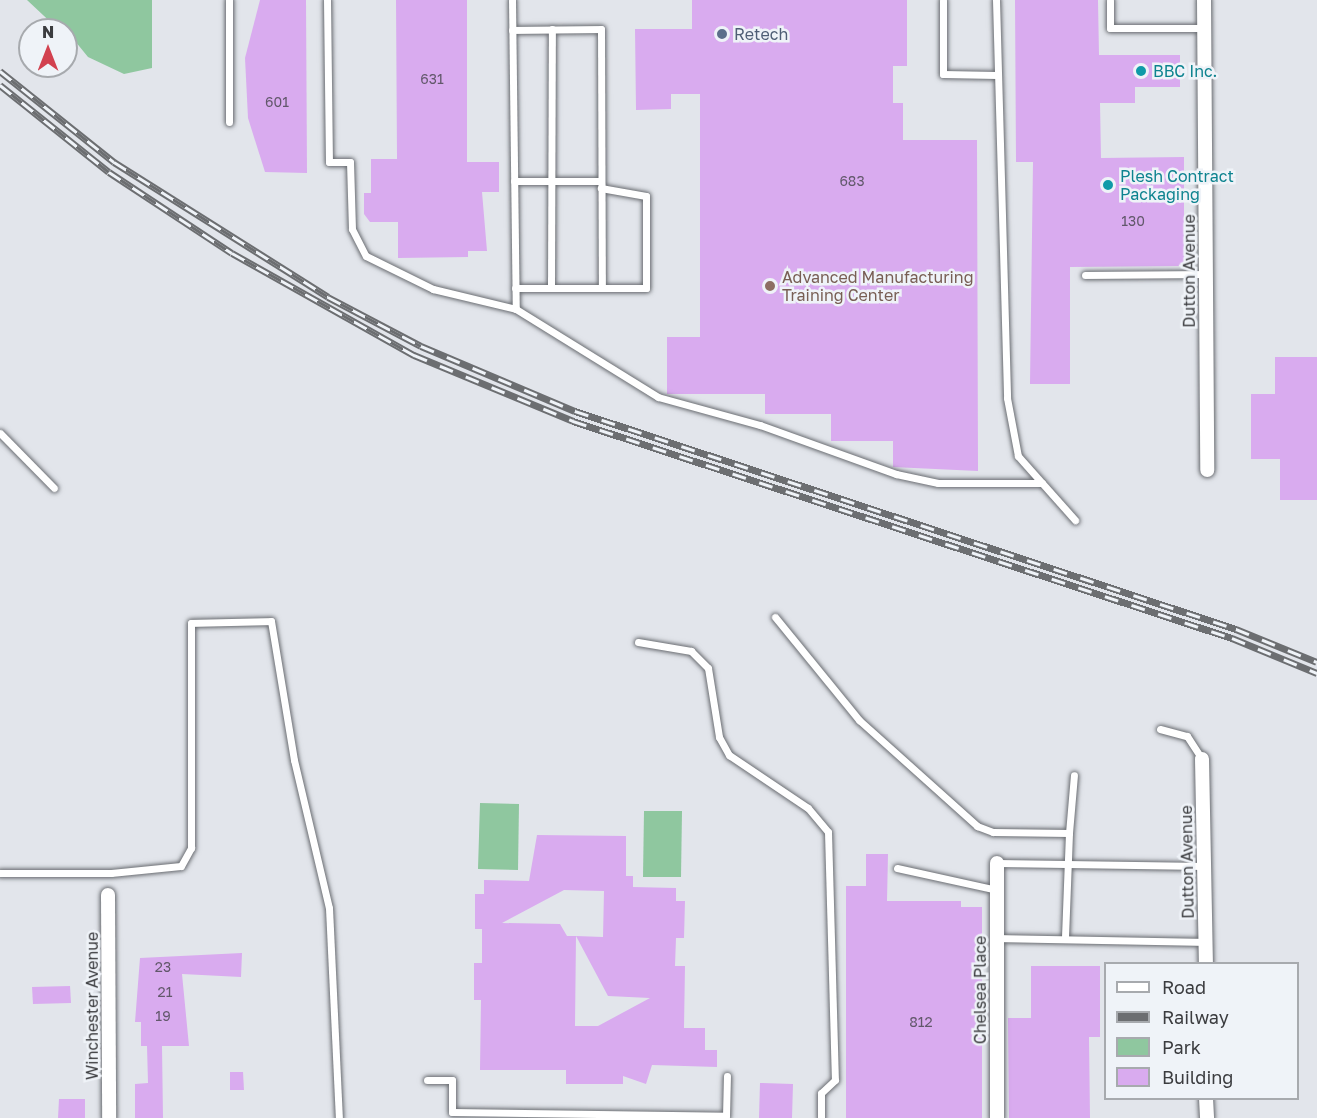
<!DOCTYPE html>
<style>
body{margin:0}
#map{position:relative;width:1317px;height:1118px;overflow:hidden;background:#e2e5eb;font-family:"Golos Text",sans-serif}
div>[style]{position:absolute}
.green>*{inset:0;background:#8fc79f}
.building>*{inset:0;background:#d9abef}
.roads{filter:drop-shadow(0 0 2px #6a6d72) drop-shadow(0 0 2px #6a6d72)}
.service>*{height:7px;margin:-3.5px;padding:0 3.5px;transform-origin:3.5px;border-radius:3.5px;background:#fff}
.minor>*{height:14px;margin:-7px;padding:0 7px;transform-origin:7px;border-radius:7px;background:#fff}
.rail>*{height:7px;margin-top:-3.5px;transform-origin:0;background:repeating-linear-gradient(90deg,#eff3f8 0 14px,#6c6e71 0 28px);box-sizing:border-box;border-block:2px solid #6c6e71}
.dots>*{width:16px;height:16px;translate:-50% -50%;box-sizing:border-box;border:3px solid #eff3f8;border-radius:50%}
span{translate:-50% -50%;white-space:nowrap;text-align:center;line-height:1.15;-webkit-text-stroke:5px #eff3f8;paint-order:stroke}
.number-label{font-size:14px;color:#62586b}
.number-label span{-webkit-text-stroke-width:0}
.service-label{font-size:16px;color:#4e5e75}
.left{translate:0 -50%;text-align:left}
.culture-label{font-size:16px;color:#0d838f}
.street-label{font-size:16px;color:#3b3c3f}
.education-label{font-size:16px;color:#785e54}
.legend{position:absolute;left:1104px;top:962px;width:195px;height:138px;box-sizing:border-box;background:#eff3f8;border:2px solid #a7aaae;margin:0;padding:8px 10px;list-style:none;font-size:18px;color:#3b3c3f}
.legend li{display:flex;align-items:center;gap:12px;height:30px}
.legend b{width:30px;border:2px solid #a7aaae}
.north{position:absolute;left:18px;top:18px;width:60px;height:60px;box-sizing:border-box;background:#eff3f8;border:2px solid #a7aaae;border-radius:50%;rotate:0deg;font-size:16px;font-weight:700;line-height:24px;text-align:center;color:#3b3c3f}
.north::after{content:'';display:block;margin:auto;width:21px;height:27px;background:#d2414f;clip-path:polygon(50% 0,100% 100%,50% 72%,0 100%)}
</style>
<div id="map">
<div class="green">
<i style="clip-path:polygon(27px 0,152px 0,152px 68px,124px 74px,88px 57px,66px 30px,59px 30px)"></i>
<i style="clip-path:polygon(480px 803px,519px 804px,518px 870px,478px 869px)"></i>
<i style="clip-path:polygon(644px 811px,682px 811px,681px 877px,643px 877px)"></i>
</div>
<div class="building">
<i style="clip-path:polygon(260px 0,306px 0,307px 173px,265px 172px,248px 118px,245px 58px)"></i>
<i style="clip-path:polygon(396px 0,467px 0,467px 162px,499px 162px,499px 192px,482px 192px,487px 251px,468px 251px,468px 257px,398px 258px,398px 222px,370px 222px,364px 214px,364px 193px,371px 193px,371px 159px,397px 159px)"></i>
<i style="clip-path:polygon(692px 0,907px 0,907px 66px,893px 66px,893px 103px,903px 103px,903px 140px,977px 140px,978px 471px,893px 467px,893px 441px,831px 441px,831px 414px,765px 414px,765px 394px,667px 394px,667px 337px,700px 337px,700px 94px,671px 94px,671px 109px,636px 110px,635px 29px,692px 29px)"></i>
<i style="clip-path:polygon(1015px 0,1098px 0,1099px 55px,1180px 55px,1180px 87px,1135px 87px,1135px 103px,1100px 103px,1101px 158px,1184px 157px,1184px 266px,1070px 267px,1070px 384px,1030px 384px,1033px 162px,1016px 162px)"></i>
<i style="clip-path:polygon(1275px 357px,1317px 357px,1317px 500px,1280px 500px,1280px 459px,1251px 459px,1251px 394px,1275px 394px)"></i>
<i style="clip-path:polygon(evenodd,537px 835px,626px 836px,626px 876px,633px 876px,633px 887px,676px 888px,676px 901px,685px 901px,684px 938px,676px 938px,675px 966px,685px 966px,684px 1028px,705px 1028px,705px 1050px,717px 1050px,717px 1067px,652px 1065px,646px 1084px,623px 1076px,623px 1084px,566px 1084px,566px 1070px,480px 1070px,481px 1000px,474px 1000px,474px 963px,482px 963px,482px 929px,475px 929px,475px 894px,484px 894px,484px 880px,529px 881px,537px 835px,564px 890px,604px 891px,603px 937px,576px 936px,608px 996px,650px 998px,598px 1026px,575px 1026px,576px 936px,567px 936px,560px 924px,502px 923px,564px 890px)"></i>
<i style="clip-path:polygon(866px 854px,888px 854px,887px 901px,961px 901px,961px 907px,982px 907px,982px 1118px,846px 1118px,846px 886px,866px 886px)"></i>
<i style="clip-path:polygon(242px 953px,241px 977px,182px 974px,189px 1046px,162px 1046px,163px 1118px,135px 1118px,135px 1084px,148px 1083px,147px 1046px,141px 1046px,141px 1022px,135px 1022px,140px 958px)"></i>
<i style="clip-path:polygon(1031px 966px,1100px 966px,1100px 1037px,1089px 1037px,1090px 1118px,1009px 1118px,1008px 1018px,1031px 1018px)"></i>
<i style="clip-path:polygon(70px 986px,71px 1003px,33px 1004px,32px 987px)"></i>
<i style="clip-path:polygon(230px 1072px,243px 1072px,244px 1090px,230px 1090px)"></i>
<i style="clip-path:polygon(760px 1083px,793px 1084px,792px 1118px,759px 1118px)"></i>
<i style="clip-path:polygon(59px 1099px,85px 1099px,85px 1118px,58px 1118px)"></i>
</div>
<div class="roads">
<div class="service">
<i style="left:327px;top:0;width:162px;rotate:89.3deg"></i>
<i style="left:329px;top:162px;width:21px"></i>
<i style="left:350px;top:162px;width:67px;rotate:88.3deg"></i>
<i style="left:352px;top:229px;width:30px;rotate:63deg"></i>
<i style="left:366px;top:256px;width:75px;rotate:26.2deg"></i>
<i style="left:433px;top:289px;width:85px;rotate:13.5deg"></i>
<i style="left:512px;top:0;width:309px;rotate:89.3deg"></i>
<i style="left:516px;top:309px;width:167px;rotate:31.8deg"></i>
<i style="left:658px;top:397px;width:106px;rotate:15.4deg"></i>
<i style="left:760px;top:425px;width:145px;rotate:19.8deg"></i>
<i style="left:896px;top:474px;width:43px;rotate:12.1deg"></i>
<i style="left:938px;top:483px;width:104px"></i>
<i style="left:943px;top:0;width:74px;rotate:90deg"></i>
<i style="left:943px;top:74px;width:54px;rotate:1.1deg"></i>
<i style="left:996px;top:0;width:398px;rotate:88.4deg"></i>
<i style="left:1007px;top:398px;width:59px;rotate:79.3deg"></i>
<i style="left:1018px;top:456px;width:86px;rotate:48.3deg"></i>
<i style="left:1110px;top:0;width:28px;rotate:90deg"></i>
<i style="left:1110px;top:28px;width:94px"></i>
<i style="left:512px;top:30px;width:89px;rotate:-0.6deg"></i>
<i style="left:601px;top:29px;width:259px;rotate:89.8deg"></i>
<i style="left:229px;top:122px;width:122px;rotate:-90deg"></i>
<i style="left:514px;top:181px;width:87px"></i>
<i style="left:1085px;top:275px;width:120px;rotate:-0.5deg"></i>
<i style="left:515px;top:288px;width:131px"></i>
<i style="left:646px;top:288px;width:92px;rotate:-90deg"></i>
<i style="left:646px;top:196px;width:46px;rotate:-169.9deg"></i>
<i style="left:551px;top:288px;width:259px;rotate:-89.8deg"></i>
<i style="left:0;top:433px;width:77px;rotate:45.5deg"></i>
<i style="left:775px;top:617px;width:133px;rotate:50.8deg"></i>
<i style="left:859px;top:720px;width:159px;rotate:41.9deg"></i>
<i style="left:977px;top:826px;width:17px;rotate:21deg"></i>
<i style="left:993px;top:832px;width:76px;rotate:0.8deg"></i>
<i style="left:1069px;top:833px;width:106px;rotate:92.2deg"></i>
<i style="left:638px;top:642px;width:54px;rotate:9.6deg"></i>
<i style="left:691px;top:651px;width:24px;rotate:45deg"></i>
<i style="left:708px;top:668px;width:70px;rotate:80.9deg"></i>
<i style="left:719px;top:737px;width:21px;rotate:61deg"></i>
<i style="left:729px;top:755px;width:95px;rotate:33.9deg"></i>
<i style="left:808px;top:808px;width:31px;rotate:50deg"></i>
<i style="left:828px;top:832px;width:248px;rotate:88.4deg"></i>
<i style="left:835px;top:1080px;width:19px;rotate:137deg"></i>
<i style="left:821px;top:1093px;width:25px;rotate:90deg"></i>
<i style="left:1160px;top:729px;width:28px;rotate:15deg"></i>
<i style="left:1187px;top:736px;width:27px;rotate:57deg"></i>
<i style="left:1069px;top:833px;width:58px;rotate:-85.1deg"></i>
<i style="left:997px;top:863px;width:207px;rotate:0.8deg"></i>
<i style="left:897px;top:868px;width:102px;rotate:12.4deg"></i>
<i style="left:0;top:873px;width:111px"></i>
<i style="left:111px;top:873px;width:70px;rotate:-5.7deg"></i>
<i style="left:181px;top:866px;width:21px;rotate:-61deg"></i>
<i style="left:191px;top:848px;width:225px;rotate:-90deg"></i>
<i style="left:191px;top:623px;width:80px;rotate:-1.4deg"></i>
<i style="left:271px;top:621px;width:141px;rotate:80.6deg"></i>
<i style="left:294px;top:760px;width:152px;rotate:76.7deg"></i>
<i style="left:329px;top:908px;width:210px;rotate:87.3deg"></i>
<i style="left:997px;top:938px;width:208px;rotate:1.1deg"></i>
<i style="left:427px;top:1080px;width:25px"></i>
<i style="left:452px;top:1080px;width:32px;rotate:90deg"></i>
<i style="left:452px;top:1112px;width:274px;rotate:0.8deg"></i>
<i style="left:726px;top:1116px;width:40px;rotate:-88.6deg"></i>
</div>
<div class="minor">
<i style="left:1204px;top:0;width:470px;rotate:89.6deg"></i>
<i style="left:1202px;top:759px;width:205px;rotate:88.9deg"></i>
<i style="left:997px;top:863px;width:255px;rotate:90deg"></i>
<i style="left:108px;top:895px;width:223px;rotate:89.7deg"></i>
<i style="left:1206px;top:1098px;width:20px;rotate:87deg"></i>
</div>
</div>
<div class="rail">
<i style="left:0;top:71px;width:146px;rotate:38.6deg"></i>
<i style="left:114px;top:162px;width:253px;rotate:32.2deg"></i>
<i style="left:328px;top:297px;width:105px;rotate:27.8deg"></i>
<i style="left:421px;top:346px;width:167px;rotate:22.9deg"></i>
<i style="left:575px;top:411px;width:696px;rotate:18.25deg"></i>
<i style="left:1236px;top:629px;width:87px;rotate:22.2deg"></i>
<i style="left:0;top:85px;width:139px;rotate:38.6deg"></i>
<i style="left:109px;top:172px;width:147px;rotate:33.4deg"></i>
<i style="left:232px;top:253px;width:209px;rotate:29.3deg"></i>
<i style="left:414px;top:355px;width:172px;rotate:22.5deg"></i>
<i style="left:573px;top:421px;width:694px;rotate:18.23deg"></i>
<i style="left:1232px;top:638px;width:92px;rotate:22.4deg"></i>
</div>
<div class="dots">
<i style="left:722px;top:34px;background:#5c6f8a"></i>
<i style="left:1141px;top:71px;background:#0f9aa8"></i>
<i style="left:1108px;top:185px;background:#0f9aa8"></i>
<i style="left:770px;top:286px;background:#8d6e63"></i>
</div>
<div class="number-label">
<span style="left:432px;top:79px">631</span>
<span style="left:277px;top:102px">601</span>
<span style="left:852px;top:181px">683</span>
<span style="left:1133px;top:221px">130</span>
<span style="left:163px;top:967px">23</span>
<span style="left:165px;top:992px">21</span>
<span style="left:163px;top:1016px">19</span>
<span style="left:921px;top:1022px">812</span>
</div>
<div class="service-label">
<span class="left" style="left:734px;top:34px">Retech</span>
</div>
<div class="culture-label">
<span class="left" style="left:1153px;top:71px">BBC Inc.</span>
<span class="left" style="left:1120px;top:185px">Plesh Contract<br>Packaging</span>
</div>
<div class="street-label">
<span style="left:1189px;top:271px;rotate:-90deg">Dutton Avenue</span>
<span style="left:1187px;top:862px;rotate:-91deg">Dutton Avenue</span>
<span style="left:980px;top:990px;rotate:-90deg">Chelsea Place</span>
<span style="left:92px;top:1006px;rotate:-90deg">Winchester Avenue</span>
</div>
<div class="education-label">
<span class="left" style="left:782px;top:286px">Advanced Manufacturing<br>Training Center</span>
</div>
<ul class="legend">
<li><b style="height:8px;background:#fff"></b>Road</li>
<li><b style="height:8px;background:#6c6e71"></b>Railway</li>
<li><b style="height:16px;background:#8fc79f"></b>Park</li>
<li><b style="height:16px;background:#d9abef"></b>Building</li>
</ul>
<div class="north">N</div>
</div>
